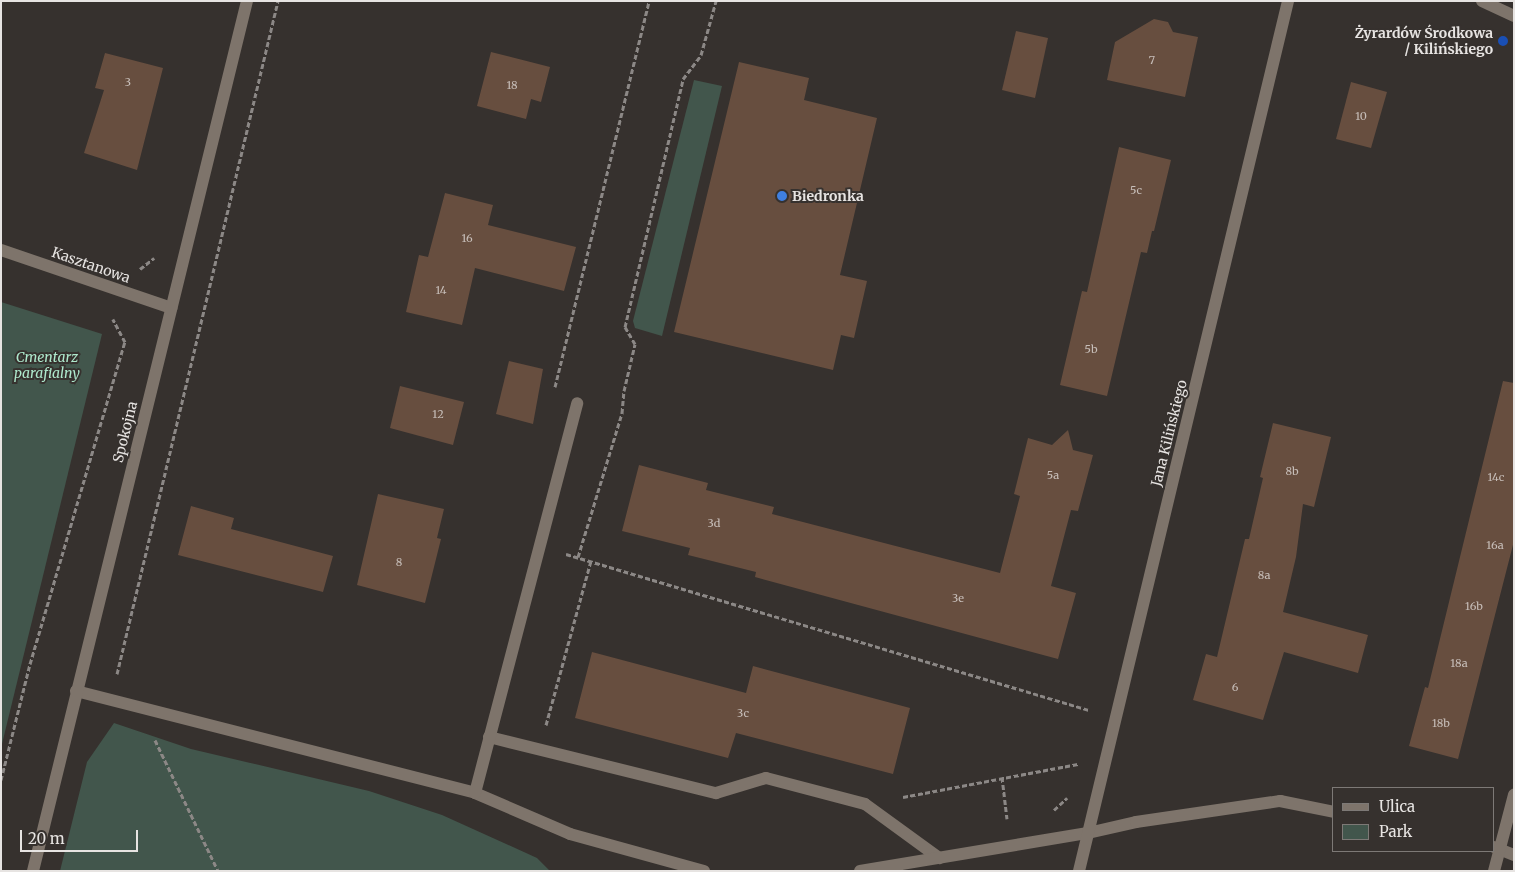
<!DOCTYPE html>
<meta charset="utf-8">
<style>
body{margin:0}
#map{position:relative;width:1515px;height:872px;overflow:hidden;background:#36312e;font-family:Merriweather,serif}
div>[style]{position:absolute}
.green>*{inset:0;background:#42564c}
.building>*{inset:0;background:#674e3f}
.path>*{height:3px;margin-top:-1.5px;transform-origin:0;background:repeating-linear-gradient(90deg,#8c8886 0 5px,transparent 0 7.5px)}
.minor>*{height:12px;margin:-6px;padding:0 6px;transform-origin:6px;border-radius:6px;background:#7e746b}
.dots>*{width:14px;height:14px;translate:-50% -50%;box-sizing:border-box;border:2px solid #36312e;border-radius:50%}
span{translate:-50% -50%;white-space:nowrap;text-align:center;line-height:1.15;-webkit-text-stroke:4px #36312e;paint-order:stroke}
.number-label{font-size:11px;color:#c7beb9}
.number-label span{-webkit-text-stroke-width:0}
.poi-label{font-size:14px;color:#e7e4e2;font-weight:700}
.right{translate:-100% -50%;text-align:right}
.left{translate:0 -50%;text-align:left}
.street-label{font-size:14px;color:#e7e4e2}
.park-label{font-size:14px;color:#aee9cd;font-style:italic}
.frame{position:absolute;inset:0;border:2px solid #e7e4e2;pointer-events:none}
.legend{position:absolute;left:1332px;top:787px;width:162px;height:65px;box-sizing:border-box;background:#36312e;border:1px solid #7d7976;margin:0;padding:6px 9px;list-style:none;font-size:15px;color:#e7e4e2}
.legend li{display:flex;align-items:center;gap:10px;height:25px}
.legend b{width:25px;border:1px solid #7d7976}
.scale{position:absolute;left:20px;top:830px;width:118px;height:22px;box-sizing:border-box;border:2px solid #e7e4e2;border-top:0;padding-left:6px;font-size:15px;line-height:18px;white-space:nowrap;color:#e7e4e2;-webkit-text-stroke:4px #36312e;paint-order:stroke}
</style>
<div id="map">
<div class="green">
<i style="clip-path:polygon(694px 80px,722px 86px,662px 336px,635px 328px,633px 321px)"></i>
<i style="clip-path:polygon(1px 302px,102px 334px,1px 748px)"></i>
<i style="clip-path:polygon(114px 723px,191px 749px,369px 791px,442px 815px,537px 858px,550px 871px,60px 871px,87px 762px)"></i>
</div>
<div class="building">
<i style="clip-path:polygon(1154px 19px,1168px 22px,1173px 32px,1198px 37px,1185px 97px,1107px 80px,1115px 42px)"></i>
<i style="clip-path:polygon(1016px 31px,1048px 38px,1035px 98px,1002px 90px)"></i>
<i style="clip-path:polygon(491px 52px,550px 67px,541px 102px,531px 99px,526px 119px,477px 106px)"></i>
<i style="clip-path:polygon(105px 53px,163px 68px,137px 170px,84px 153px,104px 90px,95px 88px)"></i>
<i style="clip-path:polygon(739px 62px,809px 78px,804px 100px,877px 118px,840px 275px,867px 281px,854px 338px,841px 335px,833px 370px,674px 332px)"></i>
<i style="clip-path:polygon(1351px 82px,1387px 92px,1371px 148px,1336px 139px)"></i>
<i style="clip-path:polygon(1119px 147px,1171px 160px,1154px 231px,1152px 231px,1147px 253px,1141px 252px,1107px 396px,1060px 385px,1082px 291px,1087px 292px)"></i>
<i style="clip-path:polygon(445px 193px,493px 205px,488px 225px,576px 247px,564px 291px,475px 268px,462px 325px,406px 312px,419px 255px,428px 257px)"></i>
<i style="clip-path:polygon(509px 361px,543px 369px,533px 424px,496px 414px)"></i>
<i style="clip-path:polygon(1503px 381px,1514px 383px,1514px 541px,1458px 759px,1409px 746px,1425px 687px,1428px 688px)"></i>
<i style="clip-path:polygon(400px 386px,464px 402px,453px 445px,390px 428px)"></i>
<i style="clip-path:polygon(1273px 423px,1331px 437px,1314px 507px,1303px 504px,1296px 557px,1283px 612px,1368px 635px,1358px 673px,1284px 652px,1263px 720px,1193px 700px,1206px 654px,1217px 657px,1245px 539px,1249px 539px,1263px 478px,1260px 477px)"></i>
<i style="clip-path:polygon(1068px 430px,1073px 450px,1093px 455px,1078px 511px,1071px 510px,1051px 586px,1076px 593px,1058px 659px,755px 577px,756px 572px,688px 555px,690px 548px,622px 531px,639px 465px,708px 483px,706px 490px,774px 507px,772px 514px,1000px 573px,1020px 496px,1014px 494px,1028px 438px,1052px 445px)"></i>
<i style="clip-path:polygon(378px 494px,444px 509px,437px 538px,441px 539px,425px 603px,357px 585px)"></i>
<i style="clip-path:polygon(191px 506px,234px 518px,231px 529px,333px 556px,323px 592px,178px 555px)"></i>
<i style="clip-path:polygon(592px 652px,746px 693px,753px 666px,910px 708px,893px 774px,736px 733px,728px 758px,575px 718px)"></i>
</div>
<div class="path">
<i style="left:140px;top:269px;width:18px;rotate:-38deg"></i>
<i style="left:555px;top:387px;width:397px;rotate:-76.3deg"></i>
<i style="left:566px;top:554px;width:546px;rotate:16.61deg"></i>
<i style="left:578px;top:557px;width:151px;rotate:-73deg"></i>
<i style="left:622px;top:413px;width:22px;rotate:-85deg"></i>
<i style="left:624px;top:391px;width:48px;rotate:-76.8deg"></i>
<i style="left:635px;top:344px;width:20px;rotate:-120deg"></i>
<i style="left:625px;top:327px;width:255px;rotate:-76.8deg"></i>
<i style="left:683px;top:79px;width:30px;rotate:-53deg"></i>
<i style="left:701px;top:55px;width:56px;rotate:-74.5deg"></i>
<i style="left:117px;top:674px;width:692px;rotate:-76.55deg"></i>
<i style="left:546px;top:725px;width:170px;rotate:-74.7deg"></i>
<i style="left:155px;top:740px;width:145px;rotate:64.3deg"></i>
<i style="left:1002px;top:777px;width:42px;rotate:83.2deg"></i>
<i style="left:1px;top:780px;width:120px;rotate:-76deg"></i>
<i style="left:30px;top:664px;width:336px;rotate:-73.6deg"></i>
<i style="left:125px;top:342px;width:26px;rotate:-118deg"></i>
<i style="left:903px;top:797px;width:178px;rotate:-10.7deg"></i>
<i style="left:1054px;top:810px;width:18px;rotate:-43deg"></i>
</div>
<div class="minor">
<i style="left:1482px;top:1px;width:35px;rotate:25deg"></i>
<i style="left:1px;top:250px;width:180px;rotate:18.8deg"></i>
<i style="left:76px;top:691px;width:412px;rotate:14.3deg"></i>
<i style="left:475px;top:793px;width:103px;rotate:23.3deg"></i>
<i style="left:570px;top:834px;width:139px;rotate:15.4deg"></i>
<i style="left:489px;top:737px;width:234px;rotate:13.9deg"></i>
<i style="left:716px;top:793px;width:52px;rotate:-16.7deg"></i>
<i style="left:766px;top:778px;width:102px;rotate:14.7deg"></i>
<i style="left:865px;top:804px;width:92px;rotate:36.1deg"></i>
<i style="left:475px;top:793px;width:403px;rotate:-75.3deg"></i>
<i style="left:1494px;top:847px;width:22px;rotate:22deg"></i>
<i style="left:33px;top:871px;width:896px;rotate:-76.18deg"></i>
<i style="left:860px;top:871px;width:231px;rotate:-9.5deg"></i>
<i style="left:1088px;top:833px;width:49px;rotate:-12.9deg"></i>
<i style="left:1136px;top:822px;width:146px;rotate:-8.3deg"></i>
<i style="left:1280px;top:801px;width:55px;rotate:11.5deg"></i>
<i style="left:1079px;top:871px;width:895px;rotate:-76.49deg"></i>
<i style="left:1494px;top:871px;width:79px;rotate:-75.3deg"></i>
</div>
<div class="dots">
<i style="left:1503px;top:41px;background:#1a4fb4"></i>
<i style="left:782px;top:196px;background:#3f7fe0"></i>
</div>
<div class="number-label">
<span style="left:1152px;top:60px">7</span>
<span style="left:128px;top:82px">3</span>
<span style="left:512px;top:85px">18</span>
<span style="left:1361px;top:116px">10</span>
<span style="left:1136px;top:190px">5c</span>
<span style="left:467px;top:238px">16</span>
<span style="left:441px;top:290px">14</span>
<span style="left:1091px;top:349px">5b</span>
<span style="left:438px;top:414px">12</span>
<span style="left:1292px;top:471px">8b</span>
<span style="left:1053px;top:475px">5a</span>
<span style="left:1496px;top:477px">14c</span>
<span style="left:714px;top:523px">3d</span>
<span style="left:1495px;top:545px">16a</span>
<span style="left:399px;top:562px">8</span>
<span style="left:1264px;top:575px">8a</span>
<span style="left:958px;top:598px">3e</span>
<span style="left:1474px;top:606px">16b</span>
<span style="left:1459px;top:663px">18a</span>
<span style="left:1235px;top:687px">6</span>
<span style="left:743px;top:713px">3c</span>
<span style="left:1441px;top:723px">18b</span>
</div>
<div class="poi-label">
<span class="right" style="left:1493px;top:41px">Żyrardów Środkowa<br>/ Kilińskiego</span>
<span class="left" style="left:792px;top:196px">Biedronka</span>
</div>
<div class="street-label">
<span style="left:91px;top:265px;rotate:19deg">Kasztanowa</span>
<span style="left:125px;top:432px;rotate:-76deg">Spokojna</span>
<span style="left:1169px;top:433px;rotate:-76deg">Jana Kilińskiego</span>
</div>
<div class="park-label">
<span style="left:47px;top:365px">Cmentarz<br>parafialny</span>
</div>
<div class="frame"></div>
<ul class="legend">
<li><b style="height:6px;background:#7e746b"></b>Ulica</li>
<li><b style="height:14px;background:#42564c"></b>Park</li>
</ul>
<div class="scale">20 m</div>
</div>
